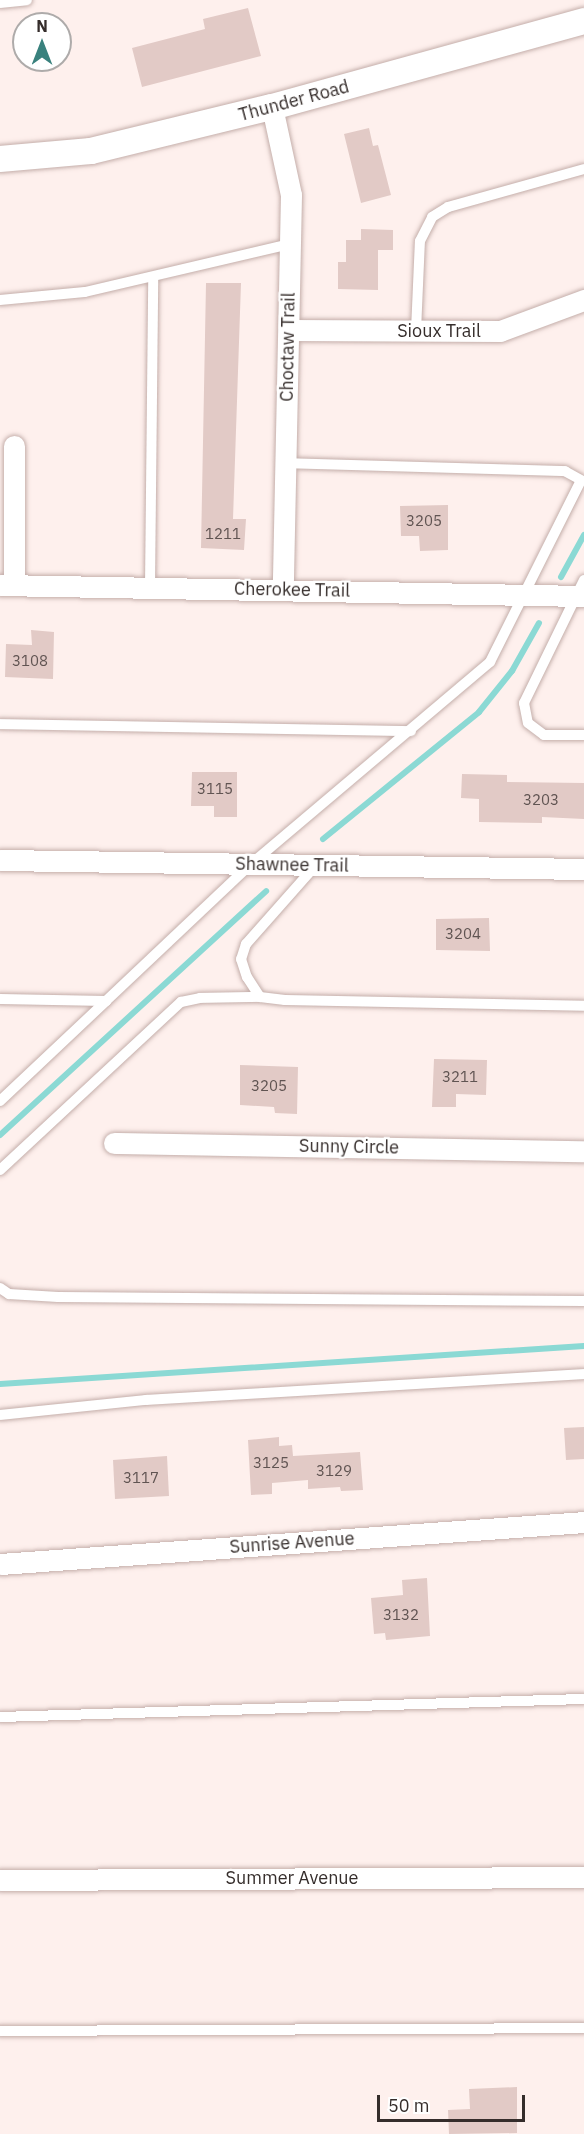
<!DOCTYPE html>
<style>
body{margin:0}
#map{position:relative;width:584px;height:2134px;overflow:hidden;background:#fef0ed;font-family:"IBM Plex Sans",sans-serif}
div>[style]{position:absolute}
.stream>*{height:6px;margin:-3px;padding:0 3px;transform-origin:3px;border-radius:3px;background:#8bd9d4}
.building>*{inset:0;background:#e2cac6}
.roads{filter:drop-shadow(0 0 2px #c4aeaa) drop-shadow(0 0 2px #c4aeaa)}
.service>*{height:10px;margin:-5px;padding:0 5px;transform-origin:5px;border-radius:5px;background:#fff}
.minor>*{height:21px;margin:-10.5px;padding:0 10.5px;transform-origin:10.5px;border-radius:10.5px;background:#fff}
.tertiary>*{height:26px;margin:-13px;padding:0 13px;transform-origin:13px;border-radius:13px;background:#fff}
span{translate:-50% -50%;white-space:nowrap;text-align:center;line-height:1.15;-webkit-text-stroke:4.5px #fff;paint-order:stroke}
.number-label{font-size:15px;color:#605452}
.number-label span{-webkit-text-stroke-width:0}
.street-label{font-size:18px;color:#352d2b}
.north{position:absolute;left:12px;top:12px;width:60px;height:60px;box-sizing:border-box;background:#fff;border:2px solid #aeabaa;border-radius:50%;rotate:0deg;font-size:16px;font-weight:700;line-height:24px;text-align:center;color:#352d2b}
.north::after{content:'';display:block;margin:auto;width:21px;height:27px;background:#39817d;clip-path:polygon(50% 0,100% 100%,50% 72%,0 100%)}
.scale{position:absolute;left:377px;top:2095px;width:148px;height:27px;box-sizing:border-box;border:3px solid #352d2b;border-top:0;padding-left:8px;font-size:18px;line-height:21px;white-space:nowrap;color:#352d2b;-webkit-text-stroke:4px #fff;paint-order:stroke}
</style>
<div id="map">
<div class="stream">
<i style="left:561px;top:577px;width:48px;rotate:-61.3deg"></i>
<i style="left:323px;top:839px;width:201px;rotate:-39.1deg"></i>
<i style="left:479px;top:712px;width:53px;rotate:-51.2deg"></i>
<i style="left:512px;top:671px;width:55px;rotate:-60.6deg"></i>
<i style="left:0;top:1135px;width:361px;rotate:-42.5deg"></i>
<i style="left:0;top:1384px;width:585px;rotate:-3.72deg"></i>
</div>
<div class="building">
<i style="clip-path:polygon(248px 8px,261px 56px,142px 87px,132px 48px,205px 29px,203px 19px)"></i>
<i style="clip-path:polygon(369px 128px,373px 146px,378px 145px,391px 195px,361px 203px,344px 134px)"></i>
<i style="clip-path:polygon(361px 229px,393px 230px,393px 250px,378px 250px,378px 290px,338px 289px,338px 262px,346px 262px,346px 240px,361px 240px)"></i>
<i style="clip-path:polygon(206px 283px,241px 283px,233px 519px,246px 519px,244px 550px,201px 548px)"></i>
<i style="clip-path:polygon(448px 505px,448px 550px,420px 551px,419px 536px,401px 536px,400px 506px)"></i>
<i style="clip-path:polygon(31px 630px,54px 632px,53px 679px,5px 677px,6px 644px,32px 645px)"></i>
<i style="clip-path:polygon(192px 772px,237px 772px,237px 817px,214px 817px,214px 806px,191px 806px)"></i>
<i style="clip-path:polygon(462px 774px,507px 775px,507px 782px,584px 783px,584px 819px,542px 817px,542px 823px,479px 822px,479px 799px,461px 798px)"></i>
<i style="clip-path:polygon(489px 918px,490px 951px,436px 950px,436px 919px)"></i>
<i style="clip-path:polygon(434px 1059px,487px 1060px,486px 1095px,456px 1094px,456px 1107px,432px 1107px)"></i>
<i style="clip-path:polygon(240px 1065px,298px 1067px,297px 1114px,275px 1113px,274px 1107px,240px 1105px)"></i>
<i style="clip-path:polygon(584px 1427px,584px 1459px,566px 1460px,564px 1428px)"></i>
<i style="clip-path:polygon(279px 1437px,279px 1446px,292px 1445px,293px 1456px,360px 1452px,363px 1490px,341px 1491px,340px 1487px,308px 1489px,308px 1480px,272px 1483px,272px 1494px,251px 1495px,248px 1440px)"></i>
<i style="clip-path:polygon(167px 1456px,169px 1496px,115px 1499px,113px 1460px)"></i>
<i style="clip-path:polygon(427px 1578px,430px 1636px,386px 1640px,385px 1633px,374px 1634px,371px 1598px,403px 1595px,402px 1580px)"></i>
<i style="clip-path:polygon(517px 2087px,517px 2133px,449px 2134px,448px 2110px,470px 2109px,469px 2089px)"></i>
</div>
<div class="roads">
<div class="service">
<i style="left:0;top:3px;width:27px;rotate:-6deg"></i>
<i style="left:0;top:300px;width:85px;rotate:-5.4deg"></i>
<i style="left:85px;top:292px;width:211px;rotate:-13.2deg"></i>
<i style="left:416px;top:331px;width:90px;rotate:-87.5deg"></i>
<i style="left:420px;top:241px;width:27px;rotate:-63deg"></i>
<i style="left:432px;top:217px;width:19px;rotate:-32deg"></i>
<i style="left:448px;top:207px;width:141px;rotate:-15.6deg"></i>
<i style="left:584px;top:580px;width:137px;rotate:116deg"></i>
<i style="left:524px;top:703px;width:20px;rotate:79deg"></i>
<i style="left:528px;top:723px;width:20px;rotate:37deg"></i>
<i style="left:544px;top:735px;width:40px"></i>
<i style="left:150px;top:587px;width:310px;rotate:-89.4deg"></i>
<i style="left:0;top:724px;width:411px;rotate:1deg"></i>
<i style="left:316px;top:865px;width:106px;rotate:131.5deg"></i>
<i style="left:246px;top:944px;width:16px;rotate:108deg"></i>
<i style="left:241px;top:959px;width:19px;rotate:72deg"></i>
<i style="left:247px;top:977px;width:24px;rotate:57deg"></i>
<i style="left:260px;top:997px;width:25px;rotate:7deg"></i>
<i style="left:285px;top:1000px;width:299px;rotate:1.1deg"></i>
<i style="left:0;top:999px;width:106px;rotate:1.1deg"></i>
<i style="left:106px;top:1001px;width:199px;rotate:-43.4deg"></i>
<i style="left:251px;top:864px;width:313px;rotate:-40.2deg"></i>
<i style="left:490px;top:662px;width:203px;rotate:-63.4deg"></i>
<i style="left:581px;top:480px;width:18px;rotate:-151deg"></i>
<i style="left:565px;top:471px;width:279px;rotate:-178.4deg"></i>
<i style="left:0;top:1101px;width:146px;rotate:-43.3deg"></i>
<i style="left:0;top:1170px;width:247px;rotate:-42.9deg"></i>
<i style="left:181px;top:1002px;width:19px;rotate:-12deg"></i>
<i style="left:200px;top:998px;width:60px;rotate:-1deg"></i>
<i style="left:0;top:1288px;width:11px;rotate:34deg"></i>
<i style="left:9px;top:1294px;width:49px;rotate:3.5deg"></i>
<i style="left:58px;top:1297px;width:526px;rotate:0.44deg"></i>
<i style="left:0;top:1415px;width:147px;rotate:-5.9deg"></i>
<i style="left:146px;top:1400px;width:439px;rotate:-3.4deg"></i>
<i style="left:0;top:1717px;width:584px;rotate:-1.77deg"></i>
<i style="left:0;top:2031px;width:584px;rotate:-0.29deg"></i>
</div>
<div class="minor">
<i style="left:272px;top:107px;width:90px;rotate:77.8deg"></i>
<i style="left:291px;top:195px;width:394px;rotate:91.2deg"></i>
<i style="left:289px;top:330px;width:211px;rotate:0.3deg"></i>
<i style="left:500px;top:331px;width:90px;rotate:-20.3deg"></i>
<i style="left:0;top:585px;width:584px;rotate:1.08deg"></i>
<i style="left:14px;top:585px;width:139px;rotate:-90deg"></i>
<i style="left:0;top:860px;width:584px;rotate:0.88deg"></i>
<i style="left:114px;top:1143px;width:470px;rotate:1deg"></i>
<i style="left:0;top:1564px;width:586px;rotate:-4.11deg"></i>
<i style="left:0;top:1880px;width:584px;rotate:-0.29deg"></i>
</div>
<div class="tertiary">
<i style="left:0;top:159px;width:91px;rotate:-5deg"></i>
<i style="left:91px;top:151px;width:186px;rotate:-13.7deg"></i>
<i style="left:272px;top:107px;width:324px;rotate:-15.4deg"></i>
</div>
</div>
<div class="number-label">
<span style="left:424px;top:521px">3205</span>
<span style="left:223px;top:534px">1211</span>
<span style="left:30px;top:661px">3108</span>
<span style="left:215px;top:789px">3115</span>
<span style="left:541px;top:800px">3203</span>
<span style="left:463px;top:934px">3204</span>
<span style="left:460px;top:1077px">3211</span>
<span style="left:269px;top:1086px">3205</span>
<span style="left:271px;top:1463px">3125</span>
<span style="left:334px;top:1471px">3129</span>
<span style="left:141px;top:1478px">3117</span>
<span style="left:401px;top:1615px">3132</span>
</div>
<div class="street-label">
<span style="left:294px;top:101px;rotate:-15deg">Thunder Road</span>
<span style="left:439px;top:331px">Sioux Trail</span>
<span style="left:288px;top:347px;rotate:-89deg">Choctaw Trail</span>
<span style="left:292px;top:590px;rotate:1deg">Cherokee Trail</span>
<span style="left:292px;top:865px;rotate:1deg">Shawnee Trail</span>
<span style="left:349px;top:1147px;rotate:1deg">Sunny Circle</span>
<span style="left:292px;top:1543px;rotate:-4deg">Sunrise Avenue</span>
<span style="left:292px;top:1878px">Summer Avenue</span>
</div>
<div class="north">N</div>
<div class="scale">50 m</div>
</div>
